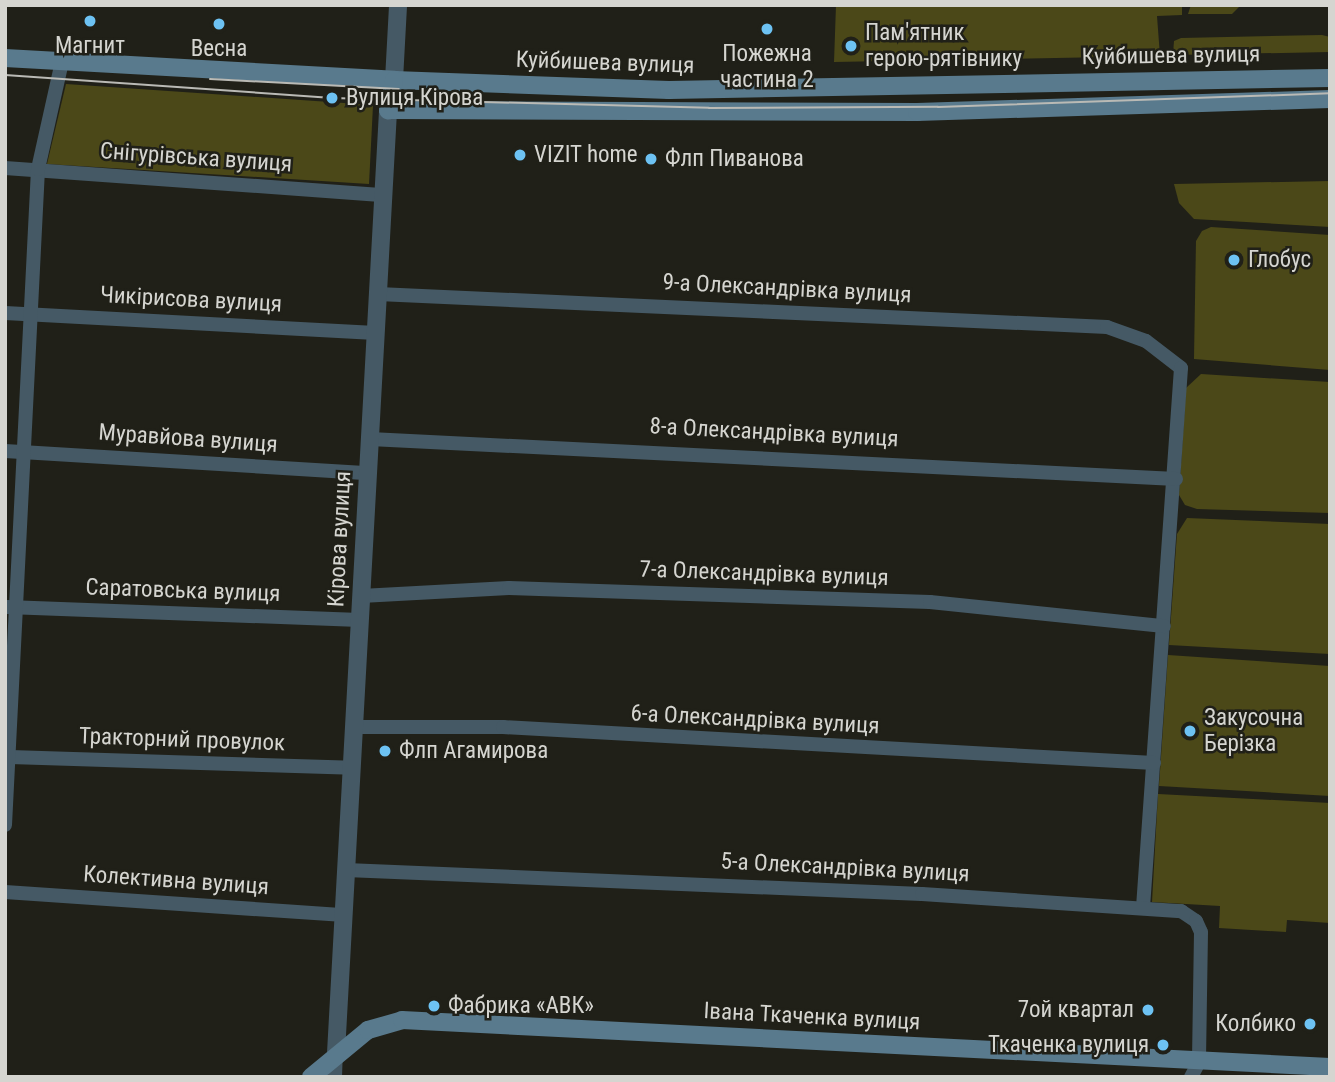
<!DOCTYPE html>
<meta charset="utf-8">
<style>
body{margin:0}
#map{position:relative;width:1335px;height:1082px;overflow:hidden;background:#202018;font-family:"Roboto Condensed",sans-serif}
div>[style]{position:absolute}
.green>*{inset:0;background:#4b4818}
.minor>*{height:14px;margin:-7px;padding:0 7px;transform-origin:7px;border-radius:7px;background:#455965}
.tertiary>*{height:18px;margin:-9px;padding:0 9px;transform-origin:9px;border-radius:9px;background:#455965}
.secondary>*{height:18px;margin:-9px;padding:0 9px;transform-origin:9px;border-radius:9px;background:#597a8d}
.tram>*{height:2px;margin:-1px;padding:0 1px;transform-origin:1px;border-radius:1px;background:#babab5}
.dots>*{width:19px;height:19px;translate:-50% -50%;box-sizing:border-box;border:4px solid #202018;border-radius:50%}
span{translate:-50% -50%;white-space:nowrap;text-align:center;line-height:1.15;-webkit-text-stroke:5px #202018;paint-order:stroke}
.poi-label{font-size:23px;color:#d5d5d0}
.left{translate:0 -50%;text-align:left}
.right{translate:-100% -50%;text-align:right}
.street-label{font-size:23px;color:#d5d5d0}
.frame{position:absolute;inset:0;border:7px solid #d5d5d0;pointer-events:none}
</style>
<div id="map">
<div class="green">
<i style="clip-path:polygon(836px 5px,1182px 5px,1182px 15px,1157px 16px,1160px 56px,834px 62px)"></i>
<i style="clip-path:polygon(1191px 5px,1241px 5px,1232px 14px,1188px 14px)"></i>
<i style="clip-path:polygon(1322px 35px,1330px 37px,1330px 52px,1173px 55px,1174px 41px,1181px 38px)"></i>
<i style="clip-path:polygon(66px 84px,373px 105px,369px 184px,47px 164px)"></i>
<i style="clip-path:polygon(1330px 181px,1330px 227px,1194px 219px,1179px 203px,1174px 184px)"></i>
<i style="clip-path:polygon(1211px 227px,1330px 235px,1330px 370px,1194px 359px,1196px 241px,1202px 231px)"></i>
<i style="clip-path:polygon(1201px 374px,1330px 382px,1330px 513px,1197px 509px,1185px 505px,1179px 495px,1186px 388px)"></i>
<i style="clip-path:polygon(1187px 518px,1330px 524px,1330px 654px,1169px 645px,1177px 534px)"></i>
<i style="clip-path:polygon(1168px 655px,1330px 666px,1330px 796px,1159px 786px)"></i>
<i style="clip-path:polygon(1158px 794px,1330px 803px,1330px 923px,1287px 920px,1286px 932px,1219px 928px,1220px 906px,1152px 902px)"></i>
</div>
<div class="minor">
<i style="left:5px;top:168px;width:380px;rotate:4.1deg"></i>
<i style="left:378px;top:294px;width:730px;rotate:2.59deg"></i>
<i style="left:1107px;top:327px;width:41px;rotate:19.7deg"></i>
<i style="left:1146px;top:341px;width:44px;rotate:37.6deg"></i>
<i style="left:1181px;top:368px;width:541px;rotate:94.03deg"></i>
<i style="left:5px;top:313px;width:371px;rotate:3.1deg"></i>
<i style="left:370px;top:439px;width:807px;rotate:2.84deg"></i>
<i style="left:5px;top:451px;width:364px;rotate:3.5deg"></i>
<i style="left:361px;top:596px;width:148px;rotate:-3.1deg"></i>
<i style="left:509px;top:588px;width:421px;rotate:1.9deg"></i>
<i style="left:930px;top:602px;width:235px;rotate:5.9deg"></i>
<i style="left:7px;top:607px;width:353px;rotate:2.1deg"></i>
<i style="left:354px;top:727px;width:149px"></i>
<i style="left:503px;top:727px;width:652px;rotate:3.17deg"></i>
<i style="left:10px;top:757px;width:342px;rotate:1.8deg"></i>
<i style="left:5px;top:825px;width:657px;rotate:-87.12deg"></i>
<i style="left:38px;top:169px;width:110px;rotate:-77.4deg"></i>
<i style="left:346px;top:870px;width:576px;rotate:2.39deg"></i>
<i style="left:922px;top:894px;width:260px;rotate:3.8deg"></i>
<i style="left:1181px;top:911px;width:18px;rotate:34deg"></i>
<i style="left:1196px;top:921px;width:12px;rotate:66deg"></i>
<i style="left:1201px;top:932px;width:130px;rotate:90.9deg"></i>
<i style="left:1199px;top:1062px;width:17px;rotate:118deg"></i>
<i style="left:5px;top:892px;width:340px;rotate:3.9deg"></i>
<i style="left:335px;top:1077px;width:24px;rotate:-88deg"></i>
</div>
<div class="tertiary">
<i style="left:394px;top:80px;width:75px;rotate:-86.9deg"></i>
<i style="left:336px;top:1053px;width:944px;rotate:-86.84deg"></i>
</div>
<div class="secondary">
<i style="left:5px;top:58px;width:390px;rotate:3.2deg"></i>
<i style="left:394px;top:80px;width:275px;rotate:2.1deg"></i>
<i style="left:669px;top:90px;width:661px;rotate:-1.04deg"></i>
<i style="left:394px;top:80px;width:31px;rotate:101deg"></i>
<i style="left:388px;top:110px;width:529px;rotate:0.22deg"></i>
<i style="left:917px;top:112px;width:413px;rotate:-1.8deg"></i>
<i style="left:311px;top:1077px;width:74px;rotate:-39.5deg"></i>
<i style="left:368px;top:1030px;width:35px;rotate:-16deg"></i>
<i style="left:402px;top:1020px;width:929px;rotate:2.9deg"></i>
</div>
<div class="tram">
<i style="left:5px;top:75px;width:328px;rotate:4deg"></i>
<i style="left:332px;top:98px;width:377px;rotate:1.5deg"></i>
<i style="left:709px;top:108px;width:229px;rotate:-0.3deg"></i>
<i style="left:938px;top:107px;width:392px;rotate:-2deg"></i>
<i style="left:210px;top:79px;width:189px;rotate:3deg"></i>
</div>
<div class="dots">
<i style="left:90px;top:21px;background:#6dc2f3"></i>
<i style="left:219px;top:24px;background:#6dc2f3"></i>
<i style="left:767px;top:29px;background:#6dc2f3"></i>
<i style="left:851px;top:46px;background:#6dc2f3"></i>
<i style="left:332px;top:98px;background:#6dc2f3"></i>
<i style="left:520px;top:155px;background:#6dc2f3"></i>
<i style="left:651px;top:159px;background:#6dc2f3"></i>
<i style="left:1234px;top:260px;background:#6dc2f3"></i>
<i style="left:1190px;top:731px;background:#6dc2f3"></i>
<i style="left:385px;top:751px;background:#6dc2f3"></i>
<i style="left:434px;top:1006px;background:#6dc2f3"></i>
<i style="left:1148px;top:1010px;background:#6dc2f3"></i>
<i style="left:1310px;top:1024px;background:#6dc2f3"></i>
<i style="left:1163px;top:1045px;background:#6dc2f3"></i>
</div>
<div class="poi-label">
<span class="left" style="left:865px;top:46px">Пам'ятник<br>герою-рятівнику</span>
<span style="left:90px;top:46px">Магнит</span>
<span style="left:219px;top:49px">Весна</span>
<span style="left:767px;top:67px">Пожежна<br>частина 2</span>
<span class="left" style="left:346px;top:98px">Вулиця Кірова</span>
<span class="left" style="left:534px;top:155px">VIZIT home</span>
<span class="left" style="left:665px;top:159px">Флп Пиванова</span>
<span class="left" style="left:1248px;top:260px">Глобус</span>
<span class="left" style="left:1204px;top:731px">Закусочна<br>Берізка</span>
<span class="left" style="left:399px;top:751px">Флп Агамирова</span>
<span class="left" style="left:448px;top:1006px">Фабрика «АВК»</span>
<span class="right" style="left:1134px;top:1010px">7ой квартал</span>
<span class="right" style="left:1296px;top:1024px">Колбико</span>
<span class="right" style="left:1149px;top:1045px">Ткаченка вулиця</span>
</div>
<div class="street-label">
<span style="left:1171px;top:56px;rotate:-1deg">Куйбишева вулиця</span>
<span style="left:605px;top:63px;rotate:2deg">Куйбишева вулиця</span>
<span style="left:196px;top:158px;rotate:4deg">Снігурівська вулиця</span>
<span style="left:787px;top:289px;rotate:3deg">9-а Олександрівка вулиця</span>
<span style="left:191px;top:300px;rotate:3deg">Чикірисова вулиця</span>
<span style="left:774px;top:433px;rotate:3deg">8-а Олександрівка вулиця</span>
<span style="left:188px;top:439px;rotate:4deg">Муравйова вулиця</span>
<span style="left:340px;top:539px;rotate:-87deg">Кірова вулиця</span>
<span style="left:764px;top:574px;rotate:2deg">7-а Олександрівка вулиця</span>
<span style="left:183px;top:591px;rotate:2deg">Саратовська вулиця</span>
<span style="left:755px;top:720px;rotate:3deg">6-а Олександрівка вулиця</span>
<span style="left:182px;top:740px;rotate:2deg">Тракторний провулок</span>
<span style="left:845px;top:868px;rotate:3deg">5-а Олександрівка вулиця</span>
<span style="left:176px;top:881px;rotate:4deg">Колективна вулиця</span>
<span style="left:812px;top:1017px;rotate:3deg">Івана Ткаченка вулиця</span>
</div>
<div class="frame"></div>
</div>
